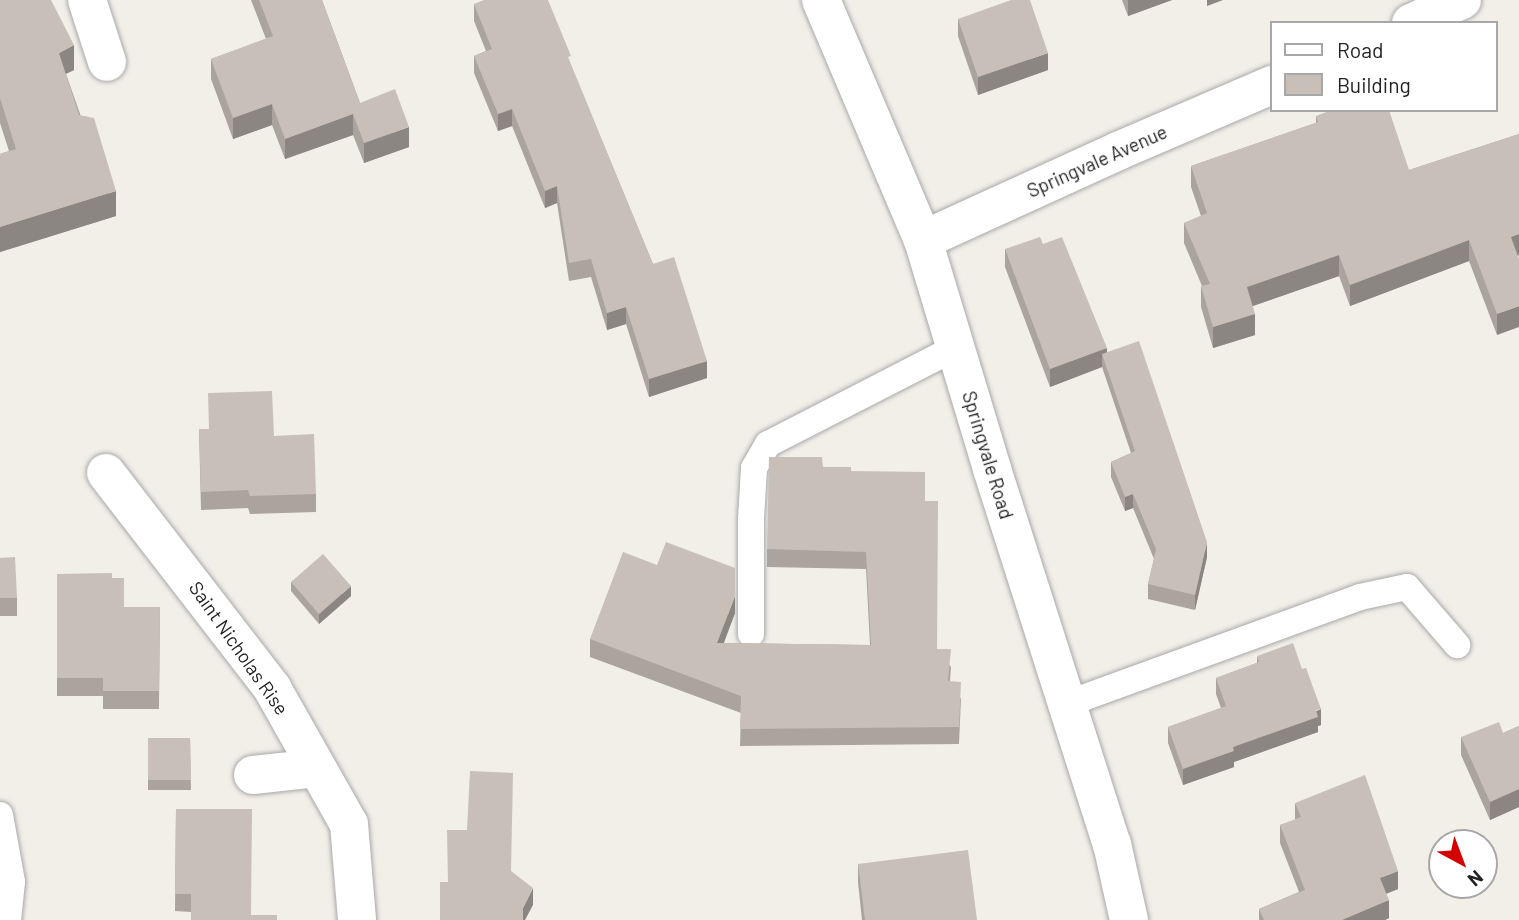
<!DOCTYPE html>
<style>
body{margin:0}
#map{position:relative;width:1519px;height:920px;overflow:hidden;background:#f2efe9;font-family:Barlow,sans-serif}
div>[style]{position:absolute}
.roads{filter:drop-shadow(0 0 2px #a9a9a9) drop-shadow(0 0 2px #a9a9a9)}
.service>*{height:26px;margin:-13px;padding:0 13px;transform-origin:13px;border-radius:13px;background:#fff}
.minor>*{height:38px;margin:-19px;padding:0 19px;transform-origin:19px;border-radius:19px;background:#fff}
.tertiary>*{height:38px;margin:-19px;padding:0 19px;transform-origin:19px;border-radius:19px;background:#fff}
.wall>*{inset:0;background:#aba49e}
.shaded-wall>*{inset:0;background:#8b8681}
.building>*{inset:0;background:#c7bfb8}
span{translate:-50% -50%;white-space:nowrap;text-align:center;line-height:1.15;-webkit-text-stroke:5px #fff;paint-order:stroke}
.street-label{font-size:19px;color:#222}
.legend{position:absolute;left:1270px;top:21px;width:228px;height:91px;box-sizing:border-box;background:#fff;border:2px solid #a7a7a7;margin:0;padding:9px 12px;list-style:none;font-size:21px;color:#222}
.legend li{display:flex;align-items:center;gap:14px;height:35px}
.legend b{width:35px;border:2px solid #a7a7a7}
.north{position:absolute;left:1428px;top:829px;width:70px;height:70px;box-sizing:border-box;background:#fff;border:2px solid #a7a7a7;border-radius:50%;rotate:139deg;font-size:19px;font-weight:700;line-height:28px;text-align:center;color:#222}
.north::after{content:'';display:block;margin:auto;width:24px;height:32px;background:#d40000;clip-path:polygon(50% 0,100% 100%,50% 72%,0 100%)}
</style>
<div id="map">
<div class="roads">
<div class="service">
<i style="left:751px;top:634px;width:115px;rotate:-90deg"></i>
<i style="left:751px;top:519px;width:51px;rotate:-86.6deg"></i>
<i style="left:754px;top:468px;width:28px;rotate:-60deg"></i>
<i style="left:768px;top:444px;width:210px;rotate:-27.2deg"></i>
<i style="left:1069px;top:703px;width:310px;rotate:-20deg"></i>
<i style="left:1360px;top:597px;width:48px;rotate:-12deg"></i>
<i style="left:1407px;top:587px;width:77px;rotate:49.2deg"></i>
<i style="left:0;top:815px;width:68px;rotate:79.8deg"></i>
<i style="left:12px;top:882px;width:38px;rotate:96deg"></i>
</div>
<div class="minor">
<i style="left:87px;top:0;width:65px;rotate:72.1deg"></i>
<i style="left:1411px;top:23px;width:56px;rotate:-24.3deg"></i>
<i style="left:923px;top:240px;width:214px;rotate:-24.5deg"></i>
<i style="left:1118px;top:151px;width:168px;rotate:-23.2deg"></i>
<i style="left:106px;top:473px;width:272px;rotate:52.3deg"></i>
<i style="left:272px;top:688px;width:156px;rotate:60.5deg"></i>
<i style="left:349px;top:824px;width:96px;rotate:85.2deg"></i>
<i style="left:253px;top:775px;width:64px;rotate:-6.2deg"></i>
</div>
<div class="tertiary">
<i style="left:821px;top:0;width:261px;rotate:67deg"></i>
<i style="left:923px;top:240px;width:239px;rotate:73.2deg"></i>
<i style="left:992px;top:469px;width:394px;rotate:72.3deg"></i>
<i style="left:1112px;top:844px;width:78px;rotate:77.4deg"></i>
</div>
</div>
<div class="wall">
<i style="clip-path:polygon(0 0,74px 70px,66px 74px,116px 216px,0 252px,0 154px,9px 151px,0 123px)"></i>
<i style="clip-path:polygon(251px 0,322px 0,360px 103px,409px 147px,364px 163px,353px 135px,285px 159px,272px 125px,233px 139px,211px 79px,211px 59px,266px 39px)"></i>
<i style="clip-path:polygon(1122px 0,1172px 0,1128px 16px)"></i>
<i style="clip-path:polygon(474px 4px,571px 66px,653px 264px,707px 378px,649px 397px,626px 324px,607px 330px,591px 277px,569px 281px,557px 203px,545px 208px,512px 126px,498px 131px,474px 73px,474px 56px,486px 51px,474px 21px)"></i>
<i style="clip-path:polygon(958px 19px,1048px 70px,978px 95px,958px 36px)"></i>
<i style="clip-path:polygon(1316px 116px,1409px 170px,1519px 134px,1519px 255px,1518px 256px,1497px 335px,1469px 261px,1350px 306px,1339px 276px,1253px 306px,1255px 335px,1213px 348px,1201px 307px,1201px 286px,1202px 286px,1184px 243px,1184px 223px,1201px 216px,1191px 187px,1191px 166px,1316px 123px)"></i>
<i style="clip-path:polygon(1043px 244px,1107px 352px,1207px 557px,1195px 610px,1148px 599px,1148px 584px,1154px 559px,1133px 508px,1125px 511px,1111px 477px,1111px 462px,1131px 453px,1102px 367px,1050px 387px,1005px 267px,1005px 249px)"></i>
<i style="clip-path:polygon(199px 429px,274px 436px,316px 494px,316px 512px,250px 514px,248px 508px,201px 510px)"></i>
<i style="clip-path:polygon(823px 467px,851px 471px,925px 501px,937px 649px,951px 667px,950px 681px,961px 699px,959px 744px,740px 746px,741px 713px,590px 657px,590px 639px,735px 613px,724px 643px,870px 645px,866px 569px,767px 567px,767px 549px)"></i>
<i style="clip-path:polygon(0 558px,17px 598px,17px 616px,0 616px)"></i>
<i style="clip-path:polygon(57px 574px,112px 578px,124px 607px,160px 607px,159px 709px,103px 709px,103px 696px,57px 696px)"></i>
<i style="clip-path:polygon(291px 582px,351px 596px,319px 624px,291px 591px)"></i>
<i style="clip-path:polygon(1257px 656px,1321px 725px,1318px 726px,1318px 732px,1234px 762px,1234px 767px,1183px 785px,1168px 743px,1168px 727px,1221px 708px,1216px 694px,1216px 678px,1257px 663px)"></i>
<i style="clip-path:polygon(1519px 726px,1519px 807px,1490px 820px,1461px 755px,1461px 737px,1503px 733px)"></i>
<i style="clip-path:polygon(148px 738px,190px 738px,191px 790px,148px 790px)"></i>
<i style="clip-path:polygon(1295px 803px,1398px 889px,1386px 894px,1389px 918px,1385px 920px,1259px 920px,1259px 909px,1299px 892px,1280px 843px,1280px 825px,1295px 820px)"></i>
<i style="clip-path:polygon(176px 809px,251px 915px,277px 920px,191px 912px,175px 911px)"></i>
<i style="clip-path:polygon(858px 864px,977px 920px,862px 920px,858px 882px)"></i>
</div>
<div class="shaded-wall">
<i style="clip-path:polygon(1128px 0,1172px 0,1128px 16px)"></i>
<i style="clip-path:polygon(1207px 0,1223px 0,1207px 6px)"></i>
<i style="clip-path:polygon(74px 45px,74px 70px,59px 77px,59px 53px)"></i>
<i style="clip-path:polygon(1048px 53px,1048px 70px,978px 95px,978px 77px)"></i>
<i style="clip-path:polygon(272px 104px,272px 125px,233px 139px,233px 118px)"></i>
<i style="clip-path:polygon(512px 109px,512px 126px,498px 131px,498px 114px)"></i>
<i style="clip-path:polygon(353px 114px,353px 135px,285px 159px,285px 139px)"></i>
<i style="clip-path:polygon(409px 127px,409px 147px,364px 163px,364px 143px)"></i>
<i style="clip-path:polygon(557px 186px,557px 203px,545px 208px,545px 191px)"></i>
<i style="clip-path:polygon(116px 191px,116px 216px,0 252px,0 227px)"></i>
<i style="clip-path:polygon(1519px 234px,1519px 255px,1511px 258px,1511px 237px)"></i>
<i style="clip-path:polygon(1469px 240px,1469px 261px,1350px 306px,1350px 285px)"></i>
<i style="clip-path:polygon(1339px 255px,1339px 276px,1247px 308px,1247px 287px)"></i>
<i style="clip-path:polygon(1519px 306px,1519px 327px,1497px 335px,1497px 314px)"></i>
<i style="clip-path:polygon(626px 307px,626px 324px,607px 330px,607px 313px)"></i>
<i style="clip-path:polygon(1255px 314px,1255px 335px,1213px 348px,1213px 327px)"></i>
<i style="clip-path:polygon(1107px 348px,1107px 366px,1102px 354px,1102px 367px,1050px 387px,1050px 369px)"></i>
<i style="clip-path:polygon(707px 361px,707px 378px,649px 397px,649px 379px)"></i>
<i style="clip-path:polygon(1133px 494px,1133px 508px,1125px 511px,1125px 497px)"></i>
<i style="clip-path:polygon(1207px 542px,1207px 557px,1195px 610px,1195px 595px)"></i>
<i style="clip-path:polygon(351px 586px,351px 596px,319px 624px,319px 614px)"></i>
<i style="clip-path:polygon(735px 596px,735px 613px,717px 660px,717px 643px)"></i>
<i style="clip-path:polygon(1321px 709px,1321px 725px,1318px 726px,1318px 732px,1234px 762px,1234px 767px,1183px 785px,1183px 769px)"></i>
<i style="clip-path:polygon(1519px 789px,1519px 807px,1490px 820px,1490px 802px)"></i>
<i style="clip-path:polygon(1398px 871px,1398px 889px,1380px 896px,1380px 878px)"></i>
<i style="clip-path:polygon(533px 888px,533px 905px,525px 920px,523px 920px,523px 908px)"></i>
<i style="clip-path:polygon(1389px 900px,1389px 918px,1385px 920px,1342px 920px)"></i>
</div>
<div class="building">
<i style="clip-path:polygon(0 0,51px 0,74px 45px,59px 53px,79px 115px,94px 118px,116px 191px,0 227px,0 154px,16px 149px,0 98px)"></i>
<i style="clip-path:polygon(259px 0,322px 0,360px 103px,395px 89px,409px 127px,364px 143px,353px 114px,285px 139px,272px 104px,233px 118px,211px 59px,273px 36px)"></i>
<i style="clip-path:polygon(484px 0,548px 0,571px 56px,568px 57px,653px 264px,674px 257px,707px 361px,649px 379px,626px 307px,607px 313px,591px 259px,569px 263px,557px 186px,545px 191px,512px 109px,498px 114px,474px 56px,492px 49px,474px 4px)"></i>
<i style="clip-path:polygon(1011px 0,1030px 0,1048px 53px,978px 77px,958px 19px)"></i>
<i style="clip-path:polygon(1332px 110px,1389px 110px,1409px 170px,1519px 134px,1519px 234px,1511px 237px,1519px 259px,1519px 306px,1497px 314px,1469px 240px,1350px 285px,1339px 255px,1247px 287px,1255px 314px,1213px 327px,1201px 286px,1210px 284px,1184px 223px,1207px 213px,1191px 166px,1318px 122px,1316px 116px)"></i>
<i style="clip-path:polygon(1040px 237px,1043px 244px,1062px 237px,1107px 348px,1050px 369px,1005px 249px)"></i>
<i style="clip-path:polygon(1139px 341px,1207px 542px,1195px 595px,1148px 584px,1156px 549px,1133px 494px,1125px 497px,1111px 462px,1135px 451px,1102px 354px)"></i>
<i style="clip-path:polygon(272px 391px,274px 436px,314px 434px,316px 494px,250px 496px,248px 490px,201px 492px,199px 429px,209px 429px,208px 393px)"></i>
<i style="clip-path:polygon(769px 457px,822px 457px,823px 467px,851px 467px,851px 471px,925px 472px,925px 501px,938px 501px,937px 649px,951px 649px,948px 681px,961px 682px,959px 727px,740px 729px,741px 696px,590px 639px,623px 552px,657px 565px,666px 542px,735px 568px,735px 596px,717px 643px,871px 645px,866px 552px,767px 549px)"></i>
<i style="clip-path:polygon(323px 554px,351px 586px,319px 614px,291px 582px)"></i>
<i style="clip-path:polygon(15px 557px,17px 598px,0 598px,0 558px)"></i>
<i style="clip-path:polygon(112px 573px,112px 578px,124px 578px,124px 607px,160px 607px,159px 691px,103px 691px,103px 678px,57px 678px,57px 574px)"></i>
<i style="clip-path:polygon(1293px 643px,1302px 669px,1306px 668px,1321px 709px,1316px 710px,1318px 717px,1233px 747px,1234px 751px,1183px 769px,1168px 727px,1226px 706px,1216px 678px,1259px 662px,1257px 656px)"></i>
<i style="clip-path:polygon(1499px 722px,1503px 733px,1519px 726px,1519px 789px,1490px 802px,1461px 737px)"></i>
<i style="clip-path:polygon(148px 738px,190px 738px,191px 780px,148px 780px)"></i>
<i style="clip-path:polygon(470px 771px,513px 773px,511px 871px,533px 888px,523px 908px,523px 920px,440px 920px,440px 882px,448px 882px,447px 830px,467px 830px)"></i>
<i style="clip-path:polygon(1365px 775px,1398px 871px,1380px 878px,1389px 900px,1342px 920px,1264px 920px,1259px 909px,1305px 890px,1280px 825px,1301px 817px,1295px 803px)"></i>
<i style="clip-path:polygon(176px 809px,252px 809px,251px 915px,277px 915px,277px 920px,191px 920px,191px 894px,175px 894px)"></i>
<i style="clip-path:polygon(968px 850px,977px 920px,865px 920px,858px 864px)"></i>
</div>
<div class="street-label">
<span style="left:1097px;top:161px;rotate:-24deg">Springvale Avenue</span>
<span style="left:988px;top:455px;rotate:73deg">Springvale Road</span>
<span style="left:239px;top:648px;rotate:55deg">Saint Nicholas Rise</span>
</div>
<ul class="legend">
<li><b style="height:9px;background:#fff"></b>Road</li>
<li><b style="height:19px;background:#c7bfb8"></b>Building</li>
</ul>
<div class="north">N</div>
</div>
